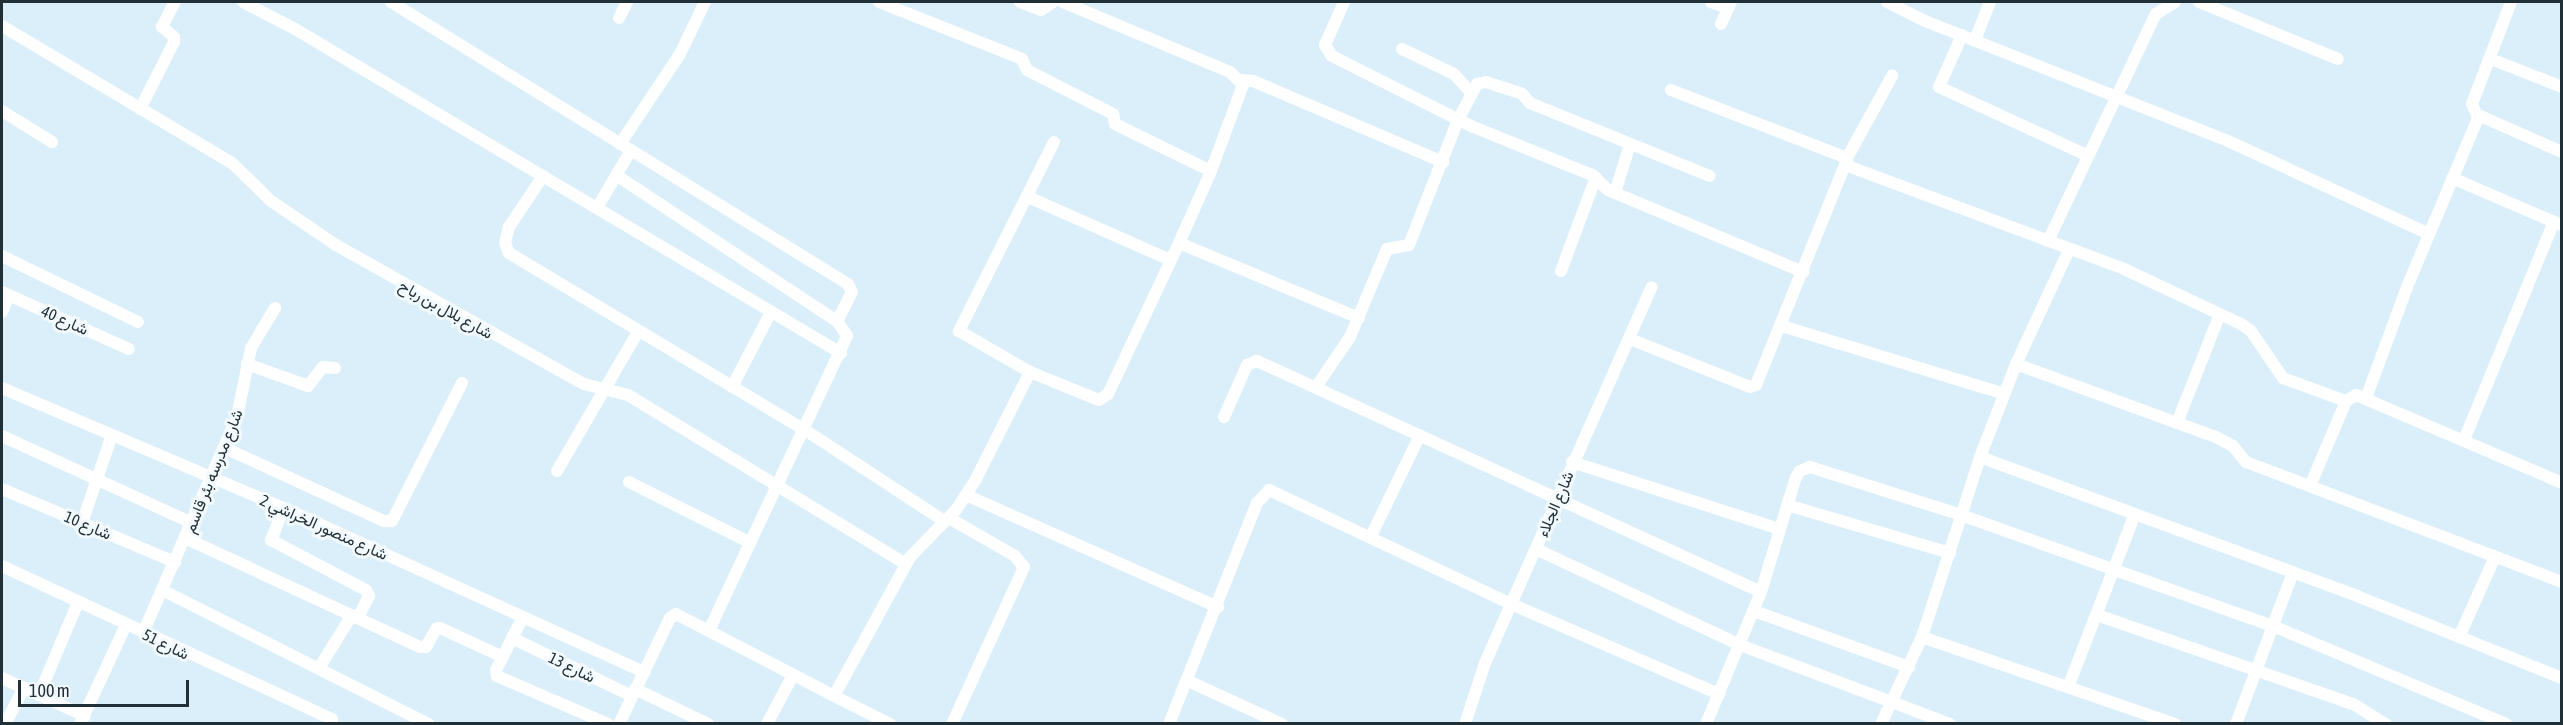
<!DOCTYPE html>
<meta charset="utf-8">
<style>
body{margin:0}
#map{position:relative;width:2563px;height:725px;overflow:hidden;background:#daeffa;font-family:"Asap Condensed",Vazirmatn,sans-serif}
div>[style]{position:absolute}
.street>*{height:12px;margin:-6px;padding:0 6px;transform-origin:6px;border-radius:6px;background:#fff}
span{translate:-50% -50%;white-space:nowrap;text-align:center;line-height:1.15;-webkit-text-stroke:6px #f3fafd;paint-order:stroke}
.street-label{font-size:16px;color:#212f36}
.frame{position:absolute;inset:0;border:3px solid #212f36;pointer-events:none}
.scale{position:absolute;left:18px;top:680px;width:171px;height:27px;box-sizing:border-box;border:3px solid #212f36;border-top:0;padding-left:8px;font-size:18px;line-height:21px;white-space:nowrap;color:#212f36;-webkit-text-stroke:4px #f3fafd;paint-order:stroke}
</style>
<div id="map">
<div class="street">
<i style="left:243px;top:2px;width:59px;rotate:27.4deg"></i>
<i style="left:295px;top:29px;width:635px;rotate:30.69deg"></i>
<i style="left:391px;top:2px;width:537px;rotate:31.68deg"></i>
<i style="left:848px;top:284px;width:9px;rotate:63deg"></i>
<i style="left:852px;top:292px;width:33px;rotate:117deg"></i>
<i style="left:879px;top:2px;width:154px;rotate:21.7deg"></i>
<i style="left:1022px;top:59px;width:12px;rotate:66deg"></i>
<i style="left:1027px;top:70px;width:97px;rotate:27.1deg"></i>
<i style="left:1113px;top:114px;width:10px;rotate:79deg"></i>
<i style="left:1115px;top:124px;width:107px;rotate:26.1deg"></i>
<i style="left:1020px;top:2px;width:22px;rotate:21deg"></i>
<i style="left:1041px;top:10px;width:14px;rotate:-34deg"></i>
<i style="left:1344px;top:2px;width:47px;rotate:113.8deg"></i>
<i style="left:1325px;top:45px;width:13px;rotate:58deg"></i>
<i style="left:1332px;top:56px;width:156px;rotate:26.7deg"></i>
<i style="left:1471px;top:126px;width:131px;rotate:22deg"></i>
<i style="left:1592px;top:175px;width:22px;rotate:43deg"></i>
<i style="left:1608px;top:190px;width:212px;rotate:22.8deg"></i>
<i style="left:1711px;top:2px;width:18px;rotate:19deg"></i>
<i style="left:1887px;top:2px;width:42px;rotate:26.6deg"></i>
<i style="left:1925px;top:21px;width:326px;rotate:21.6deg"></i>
<i style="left:2228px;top:141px;width:221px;rotate:24.8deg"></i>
<i style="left:2199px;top:2px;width:150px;rotate:22.3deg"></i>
<i style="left:619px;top:18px;width:18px;rotate:-63deg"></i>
<i style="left:1721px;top:24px;width:24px;rotate:-66deg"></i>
<i style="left:2px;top:26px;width:268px;rotate:30.8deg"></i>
<i style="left:232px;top:163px;width:54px;rotate:44.3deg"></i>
<i style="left:271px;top:201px;width:78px;rotate:34.1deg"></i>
<i style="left:336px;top:245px;width:284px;rotate:29.3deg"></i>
<i style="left:584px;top:384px;width:45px;rotate:14deg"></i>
<i style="left:628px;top:395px;width:325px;rotate:31.3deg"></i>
<i style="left:1962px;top:35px;width:57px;rotate:113.9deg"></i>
<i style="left:1939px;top:87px;width:164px;rotate:24.8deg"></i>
<i style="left:1975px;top:40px;width:41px;rotate:-68.5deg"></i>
<i style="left:1402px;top:49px;width:58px;rotate:25.7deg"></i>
<i style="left:1454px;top:74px;width:25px;rotate:48deg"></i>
<i style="left:2491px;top:59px;width:76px;rotate:21.5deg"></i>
<i style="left:1241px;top:80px;width:12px;rotate:5deg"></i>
<i style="left:1253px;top:81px;width:207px;rotate:23.1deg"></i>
<i style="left:1671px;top:90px;width:189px;rotate:21.1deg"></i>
<i style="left:1847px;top:158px;width:7px;rotate:106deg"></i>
<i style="left:140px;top:109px;width:75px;rotate:-63.1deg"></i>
<i style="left:174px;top:42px;width:5px;rotate:-90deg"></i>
<i style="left:174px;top:37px;width:16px;rotate:-140deg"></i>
<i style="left:162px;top:27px;width:28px;rotate:-63deg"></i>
<i style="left:2px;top:111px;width:59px;rotate:31.8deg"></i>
<i style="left:2478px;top:115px;width:92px;rotate:23.8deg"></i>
<i style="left:1054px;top:142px;width:212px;rotate:116.7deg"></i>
<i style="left:959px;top:331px;width:82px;rotate:30deg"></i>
<i style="left:1030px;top:372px;width:74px;rotate:22.1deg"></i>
<i style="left:1099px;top:400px;width:11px;rotate:-34deg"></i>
<i style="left:1108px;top:394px;width:167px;rotate:-64.8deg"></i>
<i style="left:1179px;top:243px;width:79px;rotate:-66deg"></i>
<i style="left:1211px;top:171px;width:92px;rotate:-69.6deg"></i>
<i style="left:1243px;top:85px;width:18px;rotate:-135deg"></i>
<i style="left:1230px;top:72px;width:181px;rotate:-157.3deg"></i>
<i style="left:620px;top:144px;width:108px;rotate:-56.3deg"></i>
<i style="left:680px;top:54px;width:58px;rotate:-64.3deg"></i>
<i style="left:1847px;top:158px;width:94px;rotate:-61.2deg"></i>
<i style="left:616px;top:175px;width:265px;rotate:33.5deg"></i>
<i style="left:837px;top:321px;width:18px;rotate:56deg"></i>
<i style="left:847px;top:336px;width:323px;rotate:115.1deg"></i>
<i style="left:543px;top:176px;width:61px;rotate:123.7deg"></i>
<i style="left:509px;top:227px;width:16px;rotate:104deg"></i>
<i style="left:505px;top:243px;width:11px;rotate:68deg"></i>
<i style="left:509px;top:253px;width:345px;rotate:30.9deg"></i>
<i style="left:805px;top:430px;width:166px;rotate:33.2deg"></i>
<i style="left:2452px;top:178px;width:119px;rotate:23.3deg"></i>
<i style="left:1615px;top:193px;width:51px;rotate:-73deg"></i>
<i style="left:1028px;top:197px;width:155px;rotate:23.9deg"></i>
<i style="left:597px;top:208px;width:65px;rotate:-59.5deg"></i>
<i style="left:2048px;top:241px;width:251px;rotate:-64.6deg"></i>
<i style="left:2156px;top:14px;width:22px;rotate:-32deg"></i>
<i style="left:1179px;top:243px;width:195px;rotate:22.6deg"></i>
<i style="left:2px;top:256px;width:151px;rotate:25.9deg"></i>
<i style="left:1561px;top:271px;width:100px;rotate:-69.6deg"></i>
<i style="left:2px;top:292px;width:139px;rotate:24.2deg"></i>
<i style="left:2px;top:312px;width:18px;rotate:-68deg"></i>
<i style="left:1782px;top:326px;width:232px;rotate:17deg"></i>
<i style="left:1630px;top:339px;width:129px;rotate:21.8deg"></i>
<i style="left:1750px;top:387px;width:6px;rotate:-18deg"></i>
<i style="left:1756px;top:385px;width:237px;rotate:-68deg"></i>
<i style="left:1845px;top:165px;width:298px;rotate:20.4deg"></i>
<i style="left:2124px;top:269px;width:129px;rotate:25.2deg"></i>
<i style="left:2241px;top:324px;width:12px;rotate:35deg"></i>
<i style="left:2251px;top:331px;width:57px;rotate:55.8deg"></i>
<i style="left:2283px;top:378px;width:67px;rotate:20.1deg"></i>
<i style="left:247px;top:364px;width:65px;rotate:19.8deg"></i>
<i style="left:308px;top:386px;width:24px;rotate:-52deg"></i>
<i style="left:323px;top:367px;width:12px;rotate:5deg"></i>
<i style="left:2016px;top:364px;width:213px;rotate:20.1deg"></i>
<i style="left:2216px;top:437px;width:19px;rotate:28deg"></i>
<i style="left:2233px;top:446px;width:21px;rotate:51deg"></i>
<i style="left:2246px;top:462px;width:338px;rotate:20.8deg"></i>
<i style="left:732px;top:387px;width:85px;rotate:-62.5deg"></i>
<i style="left:1316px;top:387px;width:60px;rotate:-55.8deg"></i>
<i style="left:1350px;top:337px;width:95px;rotate:-67.2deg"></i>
<i style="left:1387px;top:249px;width:22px;rotate:-10deg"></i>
<i style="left:1409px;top:245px;width:134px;rotate:-68.6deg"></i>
<i style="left:1458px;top:120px;width:41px;rotate:-62.2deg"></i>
<i style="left:1477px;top:84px;width:9px;rotate:-13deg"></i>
<i style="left:1486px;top:82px;width:38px;rotate:18deg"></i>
<i style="left:1522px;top:94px;width:12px;rotate:48deg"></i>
<i style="left:1530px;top:103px;width:194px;rotate:22.1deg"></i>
<i style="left:2px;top:388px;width:306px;rotate:23.1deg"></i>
<i style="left:284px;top:508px;width:396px;rotate:24.5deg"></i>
<i style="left:2366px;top:398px;width:118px;rotate:-69.7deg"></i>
<i style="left:2407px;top:287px;width:183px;rotate:-67.2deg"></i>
<i style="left:2478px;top:118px;width:15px;rotate:-113deg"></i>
<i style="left:2472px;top:104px;width:109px;rotate:-69.1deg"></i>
<i style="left:1224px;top:417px;width:57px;rotate:-66.1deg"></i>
<i style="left:1247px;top:365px;width:11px;rotate:-22deg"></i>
<i style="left:1257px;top:361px;width:554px;rotate:24.62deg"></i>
<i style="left:2177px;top:423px;width:117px;rotate:-68.5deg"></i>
<i style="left:2px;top:436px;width:209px;rotate:24.6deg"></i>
<i style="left:2464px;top:440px;width:236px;rotate:-67.6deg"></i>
<i style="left:225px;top:448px;width:175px;rotate:24.7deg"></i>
<i style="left:384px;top:521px;width:8px"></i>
<i style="left:392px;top:521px;width:155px;rotate:-63.1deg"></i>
<i style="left:1980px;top:457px;width:402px;rotate:20.2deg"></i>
<i style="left:2357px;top:596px;width:221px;rotate:21.8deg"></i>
<i style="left:1572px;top:462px;width:218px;rotate:17.9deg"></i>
<i style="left:557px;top:471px;width:161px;rotate:-59.8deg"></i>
<i style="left:629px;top:482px;width:136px;rotate:26.6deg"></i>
<i style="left:2310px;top:486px;width:92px;rotate:-67deg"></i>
<i style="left:2346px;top:401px;width:12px;rotate:-31deg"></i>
<i style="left:2356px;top:395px;width:224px;rotate:23.1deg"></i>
<i style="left:2px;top:489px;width:188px;rotate:22.9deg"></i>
<i style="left:966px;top:495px;width:276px;rotate:24deg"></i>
<i style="left:1787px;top:505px;width:170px;rotate:16.4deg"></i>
<i style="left:284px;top:508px;width:35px;rotate:112deg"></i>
<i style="left:271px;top:540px;width:107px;rotate:27.8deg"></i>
<i style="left:366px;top:590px;width:7px;rotate:63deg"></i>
<i style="left:369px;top:596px;width:25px;rotate:117deg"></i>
<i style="left:949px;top:518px;width:76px;rotate:29.9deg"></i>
<i style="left:1015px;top:556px;width:14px;rotate:51deg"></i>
<i style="left:1024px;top:567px;width:173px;rotate:114.6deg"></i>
<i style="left:82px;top:523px;width:93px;rotate:-71.2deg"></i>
<i style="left:1371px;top:536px;width:112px;rotate:-64.1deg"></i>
<i style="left:185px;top:538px;width:259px;rotate:24.9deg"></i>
<i style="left:420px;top:647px;width:6px"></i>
<i style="left:426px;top:647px;width:21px;rotate:-61deg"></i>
<i style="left:436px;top:629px;width:4px;rotate:-14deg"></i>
<i style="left:440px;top:628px;width:69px;rotate:24.7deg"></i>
<i style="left:1536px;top:549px;width:225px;rotate:25.2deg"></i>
<i style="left:1740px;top:645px;width:224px;rotate:20.6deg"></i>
<i style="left:2px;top:566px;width:364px;rotate:24.9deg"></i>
<i style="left:162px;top:590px;width:299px;rotate:26.7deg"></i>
<i style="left:1754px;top:611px;width:165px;rotate:19.9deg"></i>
<i style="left:2097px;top:615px;width:273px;rotate:19.2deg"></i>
<i style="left:2355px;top:705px;width:36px;rotate:32deg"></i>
<i style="left:523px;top:617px;width:59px;rotate:117deg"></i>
<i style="left:496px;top:670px;width:6px;rotate:81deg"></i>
<i style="left:497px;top:676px;width:121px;rotate:23.4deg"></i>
<i style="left:143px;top:633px;width:236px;rotate:-66.5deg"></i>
<i style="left:237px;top:417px;width:70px;rotate:-78.5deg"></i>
<i style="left:251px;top:348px;width:47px;rotate:-59deg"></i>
<i style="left:1922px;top:637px;width:268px;rotate:19deg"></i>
<i style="left:2459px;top:637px;width:88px;rotate:-65.8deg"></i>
<i style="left:512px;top:638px;width:133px;rotate:25.8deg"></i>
<i style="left:319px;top:668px;width:62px;rotate:-58.1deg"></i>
<i style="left:2px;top:678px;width:91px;rotate:24.6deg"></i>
<i style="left:1188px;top:681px;width:103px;rotate:24.6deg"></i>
<i style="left:2069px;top:685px;width:183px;rotate:-68.9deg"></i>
<i style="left:635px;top:689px;width:81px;rotate:25.6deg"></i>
<i style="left:39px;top:695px;width:101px;rotate:-67.2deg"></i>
<i style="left:834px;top:696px;width:63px;rotate:26.6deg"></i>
<i style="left:5px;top:724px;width:41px;rotate:-62.2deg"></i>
<i style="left:80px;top:724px;width:109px;rotate:-65.1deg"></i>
<i style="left:619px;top:724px;width:118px;rotate:-64.3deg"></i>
<i style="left:670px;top:618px;width:7px;rotate:-34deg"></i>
<i style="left:676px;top:614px;width:178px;rotate:27.4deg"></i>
<i style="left:834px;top:696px;width:158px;rotate:-61.3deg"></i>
<i style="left:910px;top:557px;width:66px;rotate:-45.6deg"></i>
<i style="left:956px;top:510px;width:37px;rotate:-57deg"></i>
<i style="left:976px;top:479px;width:120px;rotate:-63.2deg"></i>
<i style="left:767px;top:724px;width:55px;rotate:-62deg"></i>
<i style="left:1169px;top:724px;width:238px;rotate:-68.3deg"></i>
<i style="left:1257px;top:503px;width:18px;rotate:-47deg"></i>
<i style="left:1269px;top:490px;width:268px;rotate:25.2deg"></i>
<i style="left:1511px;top:604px;width:227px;rotate:23.4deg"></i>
<i style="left:1465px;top:724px;width:64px;rotate:-71.8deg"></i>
<i style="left:1485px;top:663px;width:411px;rotate:-66.1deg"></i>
<i style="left:1706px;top:724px;width:143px;rotate:-67.4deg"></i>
<i style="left:1761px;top:592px;width:120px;rotate:-73.1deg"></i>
<i style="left:1796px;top:477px;width:7px;rotate:-56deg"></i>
<i style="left:1800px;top:471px;width:11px;rotate:-22deg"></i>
<i style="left:1810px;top:467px;width:158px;rotate:17.6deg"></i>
<i style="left:1961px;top:515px;width:331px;rotate:19.6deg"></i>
<i style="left:2273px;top:626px;width:253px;rotate:22.8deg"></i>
<i style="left:1881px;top:724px;width:96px;rotate:-64.8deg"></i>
<i style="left:1922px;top:637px;width:189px;rotate:-72.1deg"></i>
<i style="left:1980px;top:457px;width:100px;rotate:-68.8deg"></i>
<i style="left:2016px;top:364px;width:126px;rotate:-65.1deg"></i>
<i style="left:2236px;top:724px;width:162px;rotate:-69.4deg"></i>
</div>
<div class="street-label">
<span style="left:446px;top:309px;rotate:29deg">شارع بلال بن رباح</span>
<span style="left:65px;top:320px;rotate:24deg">شارع 40</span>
<span style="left:213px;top:471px;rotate:-68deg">شارع مدرسه بئر قاسم</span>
<span style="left:1555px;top:504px;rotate:-67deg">شارع الجلاء</span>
<span style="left:88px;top:525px;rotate:23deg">شارع 10</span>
<span style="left:324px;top:527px;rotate:24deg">شارع منصور الخراشي 2</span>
<span style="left:166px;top:644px;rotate:26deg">شارع 51</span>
<span style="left:572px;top:667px;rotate:26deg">شارع 13</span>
</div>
<div class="frame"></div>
<div class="scale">100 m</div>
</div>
